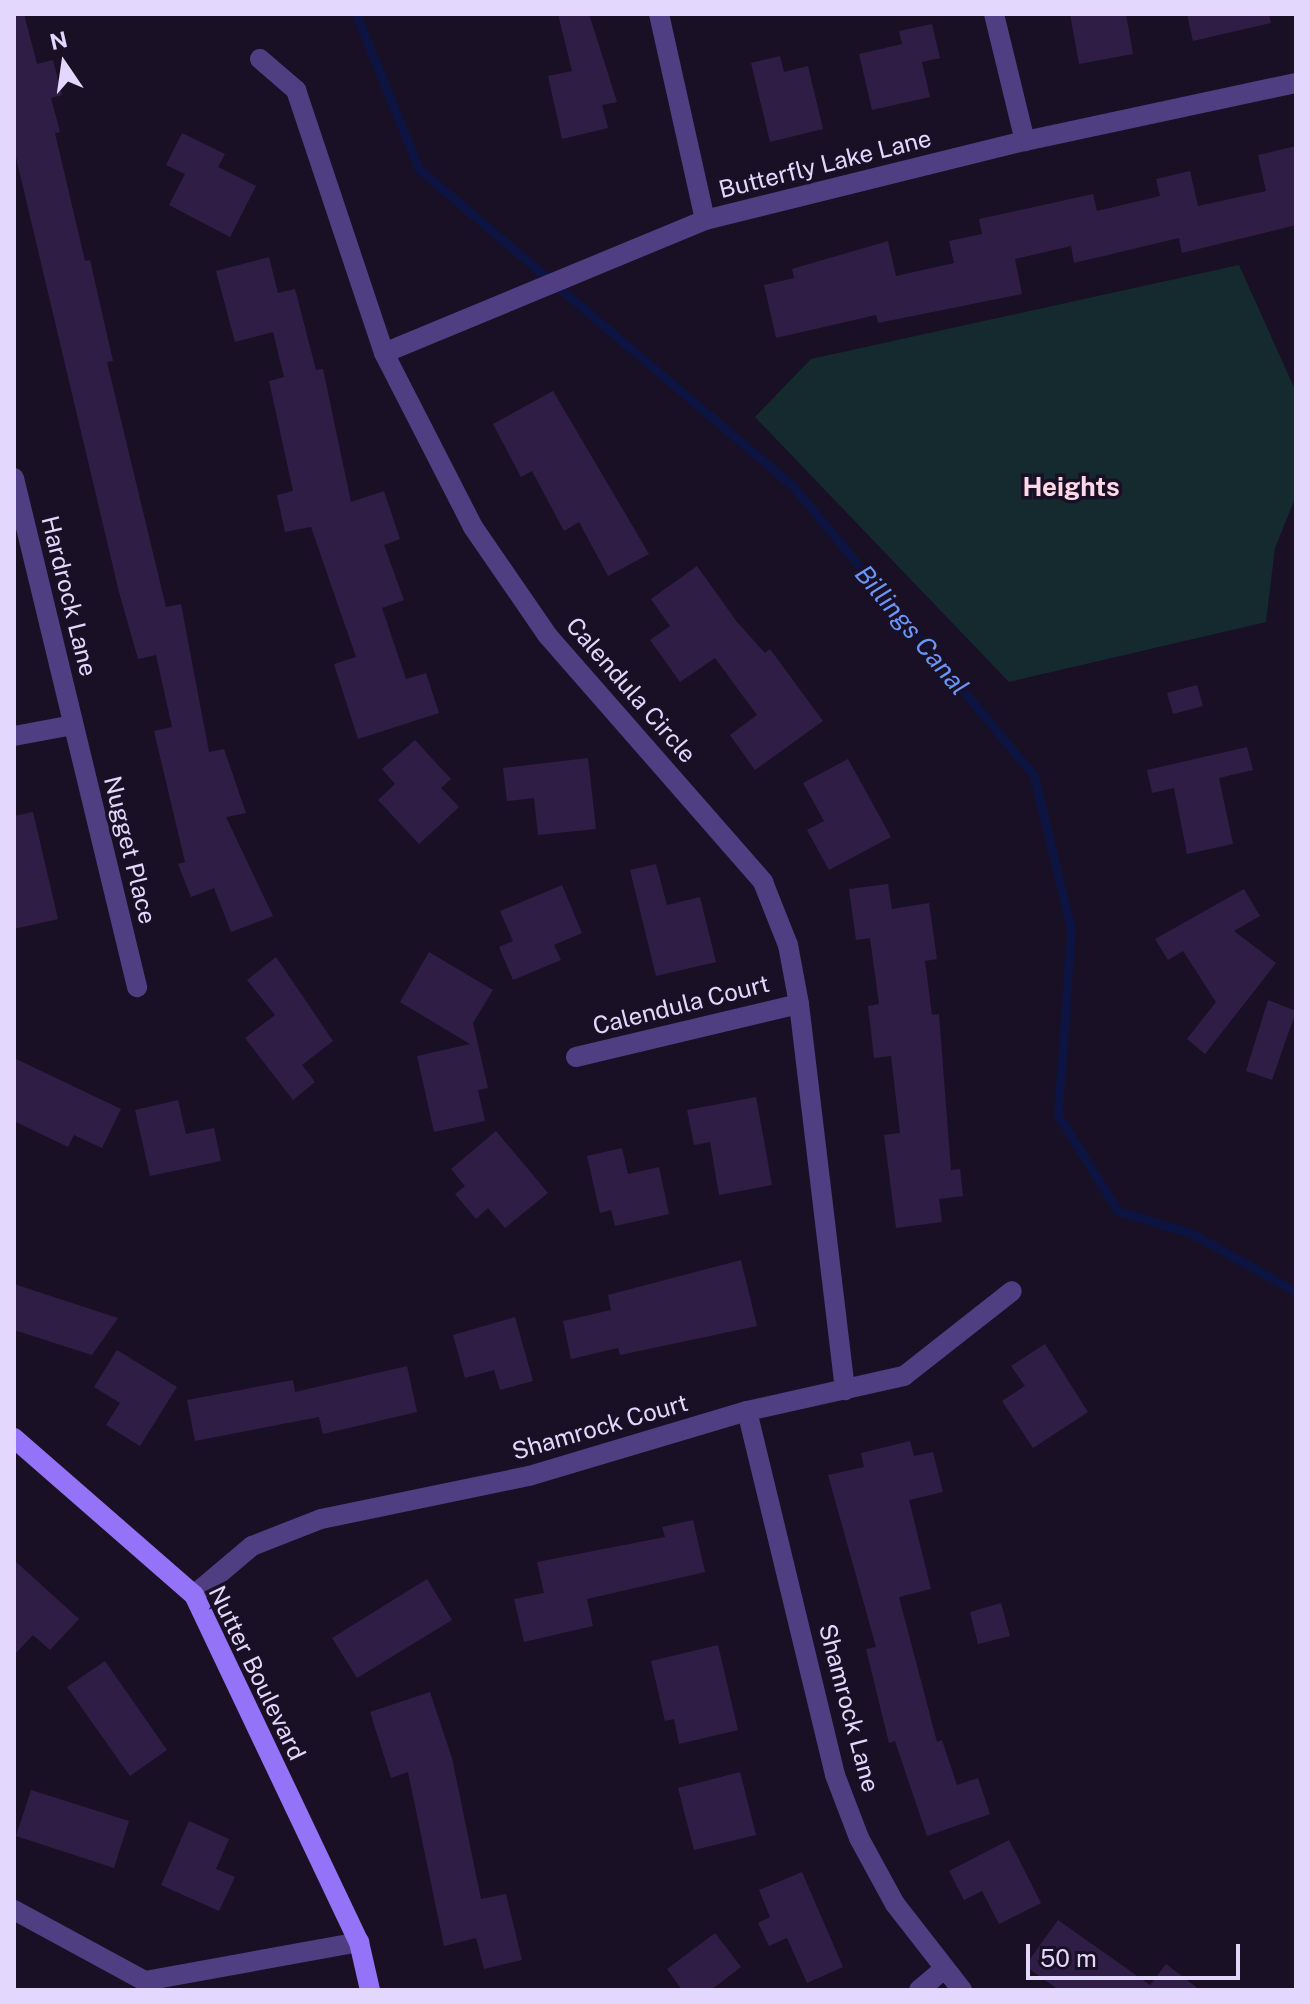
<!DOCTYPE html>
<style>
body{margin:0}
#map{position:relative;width:1310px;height:2004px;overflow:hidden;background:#191026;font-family:"Public Sans",sans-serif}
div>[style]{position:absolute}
.green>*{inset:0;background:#142a2f}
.stream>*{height:9px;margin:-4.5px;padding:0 4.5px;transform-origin:4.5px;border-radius:4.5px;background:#0d1442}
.building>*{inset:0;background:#2f1d46}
.street>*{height:20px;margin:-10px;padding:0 10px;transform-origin:10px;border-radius:10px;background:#503e82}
.secondary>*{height:20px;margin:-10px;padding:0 10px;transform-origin:10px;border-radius:10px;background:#9573f8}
span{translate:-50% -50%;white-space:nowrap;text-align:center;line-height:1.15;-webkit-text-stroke:7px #191026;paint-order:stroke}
.street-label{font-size:24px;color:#e4d7fd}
.neighbourhood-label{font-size:26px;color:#fdd9e8;font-weight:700}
.water-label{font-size:26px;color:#6a96f8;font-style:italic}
.frame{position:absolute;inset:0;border:16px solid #e4d7fd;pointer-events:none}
.north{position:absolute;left:24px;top:24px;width:80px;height:80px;-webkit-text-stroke:6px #191026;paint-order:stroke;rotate:347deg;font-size:22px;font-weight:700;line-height:32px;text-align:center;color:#e4d7fd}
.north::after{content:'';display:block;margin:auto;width:28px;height:36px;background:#e4d7fd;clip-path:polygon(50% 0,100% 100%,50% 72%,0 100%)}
.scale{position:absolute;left:1026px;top:1944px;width:214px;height:36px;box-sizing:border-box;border:4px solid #e4d7fd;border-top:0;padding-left:10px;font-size:24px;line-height:28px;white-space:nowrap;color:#e4d7fd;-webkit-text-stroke:6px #191026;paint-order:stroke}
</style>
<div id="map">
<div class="green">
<i style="clip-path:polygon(1239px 265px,1296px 392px,1296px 496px,1275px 548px,1266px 622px,1009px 682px,755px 417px,811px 359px)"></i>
</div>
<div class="stream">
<i style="left:356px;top:14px;width:167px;rotate:67.9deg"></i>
<i style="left:419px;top:169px;width:487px;rotate:40.3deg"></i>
<i style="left:791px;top:484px;width:380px;rotate:50.2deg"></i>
<i style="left:1034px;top:776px;width:157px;rotate:76.4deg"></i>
<i style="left:1071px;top:929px;width:186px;rotate:94deg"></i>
<i style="left:1058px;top:1115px;width:113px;rotate:58deg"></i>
<i style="left:1118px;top:1211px;width:78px;rotate:17deg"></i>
<i style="left:1193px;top:1234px;width:118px;rotate:29.4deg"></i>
</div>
<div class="building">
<i style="clip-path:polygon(14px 14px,24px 14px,37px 64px,53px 60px,62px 95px,51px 98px,60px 132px,55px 133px,85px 261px,90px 260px,113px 361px,107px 362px,166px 607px,181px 604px,209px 752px,224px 749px,246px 813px,226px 817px,273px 916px,231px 932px,214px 888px,191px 897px,178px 864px,185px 862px,154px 731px,172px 727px,156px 655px,138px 659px,119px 592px,14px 149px)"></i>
<i style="clip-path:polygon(558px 14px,589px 14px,617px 102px,602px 105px,608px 128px,562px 139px,548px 76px,572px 71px)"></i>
<i style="clip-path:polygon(1070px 14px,1126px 14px,1133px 54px,1079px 64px)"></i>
<i style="clip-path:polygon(1187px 14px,1269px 14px,1271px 23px,1193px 41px)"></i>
<i style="clip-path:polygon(932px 24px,940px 58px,922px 62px,930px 97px,872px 110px,859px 54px,902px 44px,899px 31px)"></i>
<i style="clip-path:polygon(780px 56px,784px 72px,808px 66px,823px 129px,770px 142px,751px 63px)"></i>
<i style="clip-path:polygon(182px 133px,225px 154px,218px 167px,256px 186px,230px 237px,169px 205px,185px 174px,166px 165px)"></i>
<i style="clip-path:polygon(1296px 146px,1296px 225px,1182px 253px,1179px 238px,1074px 263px,1071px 246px,1015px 259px,1022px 294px,878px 323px,876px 315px,776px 338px,764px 285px,794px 278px,792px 269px,888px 241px,896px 276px,954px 263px,949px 241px,982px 234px,979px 219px,1093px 194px,1097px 211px,1160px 196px,1156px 179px,1190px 171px,1198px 206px,1266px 191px,1258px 155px)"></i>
<i style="clip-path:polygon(269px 257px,278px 293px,295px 289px,316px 370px,323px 369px,351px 502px,384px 491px,400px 539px,384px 545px,404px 600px,382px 608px,406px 679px,426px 673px,439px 713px,358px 739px,334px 664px,356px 657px,311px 527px,285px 532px,277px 495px,293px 491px,269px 381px,284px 377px,273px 332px,235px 342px,216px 271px)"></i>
<i style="clip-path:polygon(553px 391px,649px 554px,608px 576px,579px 522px,564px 531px,532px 471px,521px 477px,493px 424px)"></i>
<i style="clip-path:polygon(697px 566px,737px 622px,765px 653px,770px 649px,823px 721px,755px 770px,730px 735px,757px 715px,715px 658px,680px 682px,650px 640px,670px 626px,651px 599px)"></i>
<i style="clip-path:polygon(1197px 685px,1203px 706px,1173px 714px,1167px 693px)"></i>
<i style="clip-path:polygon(415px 740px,451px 779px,441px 788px,459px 807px,419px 844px,378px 800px,395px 784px,382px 769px)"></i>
<i style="clip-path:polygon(1247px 747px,1253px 770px,1219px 778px,1233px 844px,1187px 854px,1174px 788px,1152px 793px,1147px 770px)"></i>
<i style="clip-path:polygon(588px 758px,596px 829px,538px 835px,534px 798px,507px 801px,503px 768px)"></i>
<i style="clip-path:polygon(848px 759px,891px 837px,829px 870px,807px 830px,824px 821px,803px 783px)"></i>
<i style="clip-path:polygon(33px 812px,58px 919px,14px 929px,14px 816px)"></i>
<i style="clip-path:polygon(656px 864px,667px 905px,700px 897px,716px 962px,656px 976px,630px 870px)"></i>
<i style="clip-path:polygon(888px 884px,892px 909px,929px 903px,937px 959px,925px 961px,932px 1015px,939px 1014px,951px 1170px,960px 1169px,963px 1196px,939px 1199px,942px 1222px,896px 1228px,884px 1135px,900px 1133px,891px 1056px,874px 1058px,868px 1006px,879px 1004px,870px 938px,856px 940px,849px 889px)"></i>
<i style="clip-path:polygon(562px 885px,582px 933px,554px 945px,561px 960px,513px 980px,499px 947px,513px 941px,500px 911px)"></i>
<i style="clip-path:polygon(1244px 889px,1260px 916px,1234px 931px,1276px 963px,1205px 1054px,1187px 1039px,1216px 1002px,1183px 951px,1168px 960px,1155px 939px)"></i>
<i style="clip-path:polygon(429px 952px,493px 990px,473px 1023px,488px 1088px,478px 1090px,485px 1121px,434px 1132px,417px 1056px,470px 1044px,400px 1002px)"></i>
<i style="clip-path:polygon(276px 957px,333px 1041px,302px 1065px,315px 1082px,293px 1100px,245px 1038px,275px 1015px,247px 980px)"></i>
<i style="clip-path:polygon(1268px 1000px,1296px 1011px,1272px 1080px,1246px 1071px)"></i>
<i style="clip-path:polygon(14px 1058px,121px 1109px,102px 1148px,74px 1135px,68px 1147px,14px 1121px)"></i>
<i style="clip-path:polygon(756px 1097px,772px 1185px,719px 1195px,710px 1142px,694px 1145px,687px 1110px)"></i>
<i style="clip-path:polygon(178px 1100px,186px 1134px,214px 1128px,221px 1161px,150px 1176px,135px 1110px)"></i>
<i style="clip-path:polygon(496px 1131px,548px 1193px,505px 1228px,488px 1208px,476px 1219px,455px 1194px,465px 1186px,451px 1169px)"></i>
<i style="clip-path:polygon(622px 1148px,628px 1174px,659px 1167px,669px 1214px,615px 1226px,611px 1210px,600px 1213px,587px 1156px)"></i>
<i style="clip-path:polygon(741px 1260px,757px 1326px,620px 1355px,618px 1348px,571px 1359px,563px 1321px,611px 1310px,608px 1295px)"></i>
<i style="clip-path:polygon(14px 1284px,118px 1318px,92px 1355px,14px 1330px)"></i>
<i style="clip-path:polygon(515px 1317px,533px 1381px,500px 1390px,494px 1370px,465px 1378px,453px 1335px)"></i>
<i style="clip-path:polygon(1045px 1344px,1088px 1412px,1033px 1448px,1002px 1401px,1025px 1386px,1011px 1366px)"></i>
<i style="clip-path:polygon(117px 1350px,177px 1387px,140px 1446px,106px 1425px,120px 1403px,94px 1387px)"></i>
<i style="clip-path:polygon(407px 1366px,417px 1412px,323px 1434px,319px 1417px,195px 1441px,187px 1400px,293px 1380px,295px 1392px)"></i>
<i style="clip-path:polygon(910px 1441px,914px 1456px,933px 1452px,943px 1492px,909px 1500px,931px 1589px,899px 1597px,937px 1742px,942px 1740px,957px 1785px,978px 1778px,990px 1814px,927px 1836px,895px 1741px,889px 1743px,866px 1649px,876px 1647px,828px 1475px,864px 1467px,861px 1453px)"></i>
<i style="clip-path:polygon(693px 1520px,705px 1572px,587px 1599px,593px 1626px,524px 1642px,514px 1599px,544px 1593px,537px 1562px,665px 1537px,662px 1527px)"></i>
<i style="clip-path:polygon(14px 1560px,79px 1619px,50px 1650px,33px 1635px,14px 1655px)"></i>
<i style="clip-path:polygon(427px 1579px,452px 1620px,357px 1678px,332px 1638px)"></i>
<i style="clip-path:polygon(1001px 1603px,1010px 1636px,978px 1644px,970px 1612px)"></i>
<i style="clip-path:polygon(718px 1645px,738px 1730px,679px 1744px,674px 1719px,665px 1721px,651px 1661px)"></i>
<i style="clip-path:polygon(105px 1661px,167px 1750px,130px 1776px,67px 1687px)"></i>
<i style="clip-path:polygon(430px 1692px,452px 1758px,481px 1899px,506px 1894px,522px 1960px,484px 1969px,476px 1938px,444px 1946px,408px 1772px,391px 1778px,370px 1712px)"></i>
<i style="clip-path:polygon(740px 1772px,756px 1835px,694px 1850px,678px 1788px)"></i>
<i style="clip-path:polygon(31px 1790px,129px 1821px,114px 1868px,16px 1836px)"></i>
<i style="clip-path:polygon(189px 1821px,229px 1839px,216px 1869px,235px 1877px,219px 1911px,161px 1885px)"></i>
<i style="clip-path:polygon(1009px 1840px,1041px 1903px,999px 1924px,982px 1891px,964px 1900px,949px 1871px)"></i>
<i style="clip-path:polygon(802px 1872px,843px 1967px,807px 1983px,787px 1938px,769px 1946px,758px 1923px,770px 1917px,759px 1890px)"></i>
<i style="clip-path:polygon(1058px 1920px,1150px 1985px,1166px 1964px,1200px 1990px,1059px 1990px,1025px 1966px)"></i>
<i style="clip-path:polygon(715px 1933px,741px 1967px,711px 1990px,682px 1990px,667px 1969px)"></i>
</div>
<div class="street">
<i style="left:659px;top:14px;width:211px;rotate:77.4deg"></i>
<i style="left:994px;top:14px;width:131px;rotate:76.3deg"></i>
<i style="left:260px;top:59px;width:48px;rotate:40.7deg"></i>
<i style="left:296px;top:90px;width:277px;rotate:71.5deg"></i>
<i style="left:384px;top:353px;width:195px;rotate:62.9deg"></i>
<i style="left:473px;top:527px;width:132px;rotate:55.5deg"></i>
<i style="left:548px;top:636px;width:327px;rotate:48.8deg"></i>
<i style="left:763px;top:882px;width:68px;rotate:68.4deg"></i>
<i style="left:788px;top:945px;width:60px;rotate:79.4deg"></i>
<i style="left:799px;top:1004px;width:389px;rotate:83.2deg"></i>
<i style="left:384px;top:353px;width:347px;rotate:-22.5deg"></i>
<i style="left:705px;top:220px;width:330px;rotate:-13.9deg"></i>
<i style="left:1025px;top:141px;width:277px;rotate:-12.1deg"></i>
<i style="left:14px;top:478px;width:524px;rotate:76.41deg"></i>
<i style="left:14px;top:736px;width:60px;rotate:-10.6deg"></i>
<i style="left:576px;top:1057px;width:229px;rotate:-13.4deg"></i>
<i style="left:747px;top:1411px;width:374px;rotate:76.4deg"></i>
<i style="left:835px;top:1775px;width:67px;rotate:69.1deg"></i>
<i style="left:859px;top:1838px;width:75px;rotate:61.4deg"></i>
<i style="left:895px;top:1904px;width:109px;rotate:52.1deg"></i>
<i style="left:194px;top:1595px;width:76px;rotate:-40.2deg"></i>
<i style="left:252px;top:1546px;width:74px;rotate:-21.4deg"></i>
<i style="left:321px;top:1519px;width:212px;rotate:-11.7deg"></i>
<i style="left:529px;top:1476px;width:227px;rotate:-16.6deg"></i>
<i style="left:747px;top:1411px;width:161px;rotate:-12.6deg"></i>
<i style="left:904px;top:1376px;width:137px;rotate:-38.2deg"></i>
<i style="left:14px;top:1910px;width:149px;rotate:28.5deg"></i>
<i style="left:145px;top:1981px;width:218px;rotate:-10.3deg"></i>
<i style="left:919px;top:1990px;width:30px;rotate:-40deg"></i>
</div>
<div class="secondary">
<i style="left:14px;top:1438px;width:239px;rotate:41.1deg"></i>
<i style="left:194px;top:1595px;width:384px;rotate:64.6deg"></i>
<i style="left:359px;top:1942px;width:49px;rotate:77.1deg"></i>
</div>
<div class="street-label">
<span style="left:825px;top:164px;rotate:-14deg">Butterfly Lake Lane</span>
<span style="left:69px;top:596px;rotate:76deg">Hardrock Lane</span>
<span style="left:631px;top:690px;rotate:49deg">Calendula Circle</span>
<span style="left:130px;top:850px;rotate:76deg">Nugget Place</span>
<span style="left:681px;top:1005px;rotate:-14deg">Calendula Court</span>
<span style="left:600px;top:1427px;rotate:-16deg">Shamrock Court</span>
<span style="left:257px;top:1673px;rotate:64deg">Nutter Boulevard</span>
<span style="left:849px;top:1708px;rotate:75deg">Shamrock Lane</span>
</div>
<div class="neighbourhood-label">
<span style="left:1071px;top:487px">Heights</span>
</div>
<div class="water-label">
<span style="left:912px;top:630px;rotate:50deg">Billings Canal</span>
</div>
<div class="frame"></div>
<div class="north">N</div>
<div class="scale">50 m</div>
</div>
